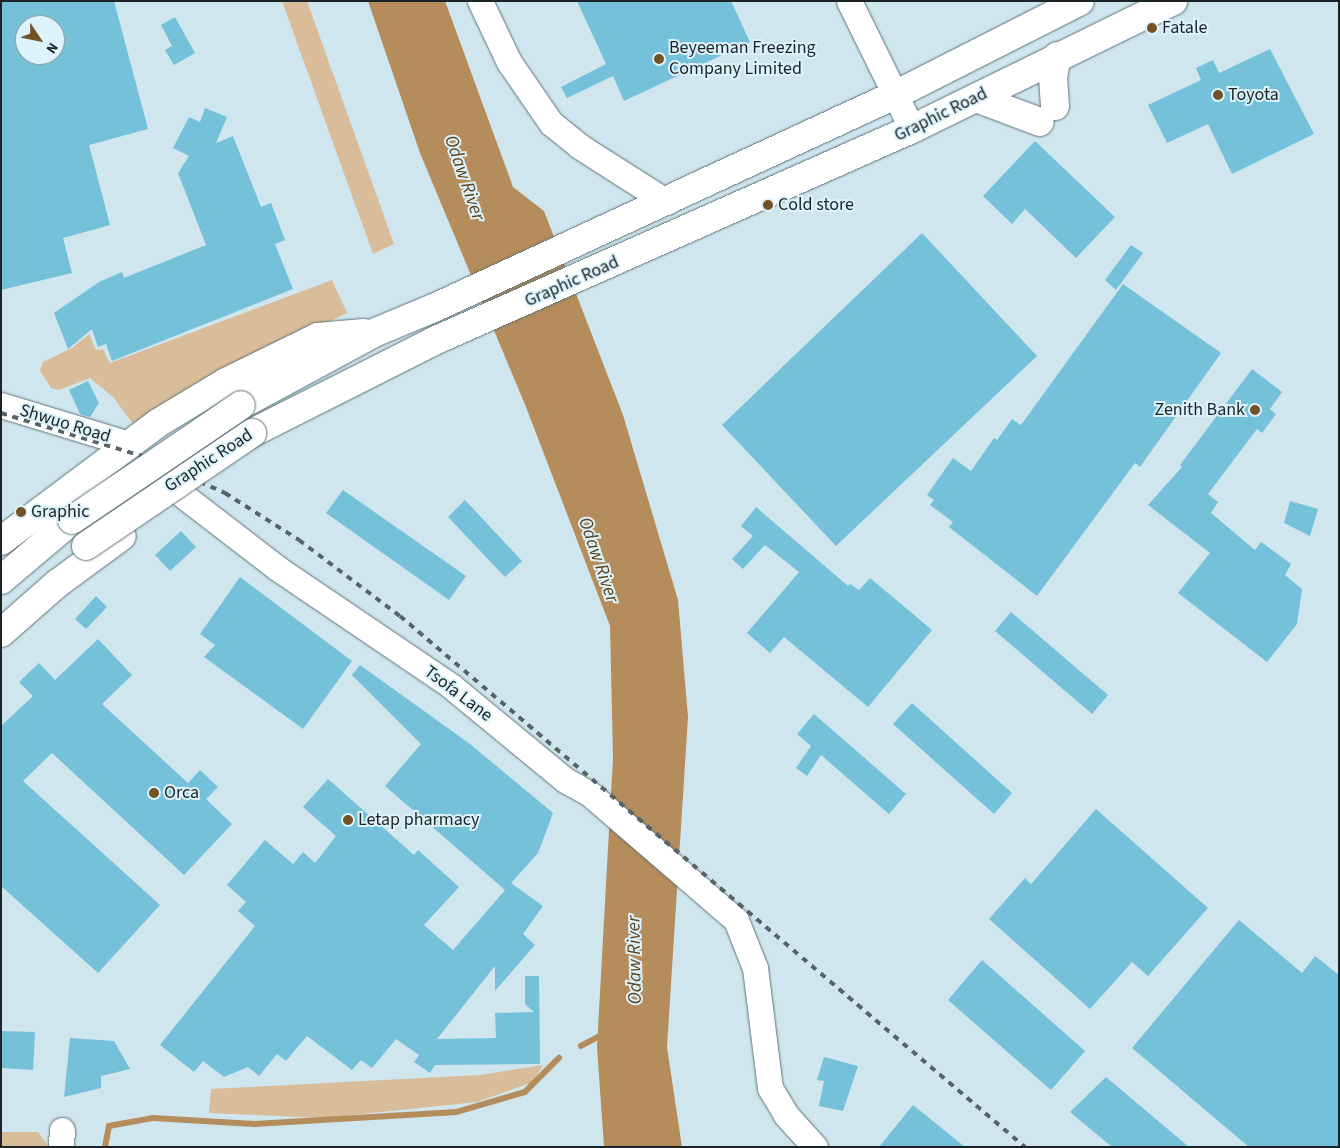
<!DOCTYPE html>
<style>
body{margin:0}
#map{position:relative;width:1340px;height:1148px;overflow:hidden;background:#d0e6ee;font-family:"Source Sans 3",sans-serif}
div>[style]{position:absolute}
.green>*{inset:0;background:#d9bc99}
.water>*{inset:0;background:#b58c5b}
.stream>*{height:5.5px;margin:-2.75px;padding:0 2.75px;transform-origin:2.75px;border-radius:2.75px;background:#b58c5b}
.building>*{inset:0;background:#75c1da}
.roads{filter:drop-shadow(0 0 1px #5e7279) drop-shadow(0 0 1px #5e7279)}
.minor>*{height:25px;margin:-12.5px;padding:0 12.5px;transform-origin:12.5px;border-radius:12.5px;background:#fff}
.major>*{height:28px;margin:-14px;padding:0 14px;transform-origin:14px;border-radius:14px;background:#fff}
.rail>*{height:4px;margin-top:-2px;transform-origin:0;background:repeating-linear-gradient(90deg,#566368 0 6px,transparent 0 12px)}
.bridges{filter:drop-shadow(0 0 1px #5e7279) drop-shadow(0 0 1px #5e7279)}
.major-bridge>*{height:28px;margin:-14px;padding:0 14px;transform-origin:14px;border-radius:14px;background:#fff}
.dots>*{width:14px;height:14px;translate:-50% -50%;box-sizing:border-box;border:2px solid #ddf3fb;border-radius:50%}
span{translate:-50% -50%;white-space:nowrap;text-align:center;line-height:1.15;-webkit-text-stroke:4px #ddf3fb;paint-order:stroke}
.poi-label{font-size:18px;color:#1c2427}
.left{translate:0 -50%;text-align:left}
.right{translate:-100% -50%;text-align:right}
.street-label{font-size:18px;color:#1c2427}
.water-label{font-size:19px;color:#5f421b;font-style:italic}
.frame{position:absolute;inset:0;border:2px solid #1c2427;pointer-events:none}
.north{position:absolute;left:15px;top:15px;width:50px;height:50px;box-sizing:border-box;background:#ddf3fb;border:1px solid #90a0a6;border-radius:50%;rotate:124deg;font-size:14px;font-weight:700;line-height:20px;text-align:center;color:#1c2427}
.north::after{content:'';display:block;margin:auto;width:18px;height:22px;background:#735228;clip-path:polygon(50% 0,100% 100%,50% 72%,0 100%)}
</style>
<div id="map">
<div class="green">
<i style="clip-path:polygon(282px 1px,307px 1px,394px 244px,373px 254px)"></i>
<i style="clip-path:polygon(332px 280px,347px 313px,244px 363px,133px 424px,113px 397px,90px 378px,59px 390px,51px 388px,40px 371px,43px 362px,72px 348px,89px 334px,96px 350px,103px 349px,110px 363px)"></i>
<i style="clip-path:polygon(543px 1065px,533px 1082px,477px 1102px,324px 1118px,209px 1113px,211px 1089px,480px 1075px)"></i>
<i style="clip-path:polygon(1px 1132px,38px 1132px,49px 1147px,1px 1147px)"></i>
</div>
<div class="water">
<i style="clip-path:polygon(368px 1px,445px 1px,513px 187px,544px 211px,623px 415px,678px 600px,688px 717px,667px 1047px,682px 1147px,604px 1147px,597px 1047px,613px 758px,610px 626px,526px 407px,420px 153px)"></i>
</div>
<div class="stream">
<i style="left:581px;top:1046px;width:26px;rotate:-28deg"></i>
<i style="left:105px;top:1147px;width:21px;rotate:-79deg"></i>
<i style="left:109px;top:1126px;width:45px;rotate:-10.3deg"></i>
<i style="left:153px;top:1118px;width:101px;rotate:3.4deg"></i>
<i style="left:254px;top:1124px;width:203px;rotate:-3.4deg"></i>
<i style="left:457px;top:1112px;width:71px;rotate:-16.4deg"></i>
<i style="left:525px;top:1092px;width:48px;rotate:-45deg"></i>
</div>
<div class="building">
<i style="clip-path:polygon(evenodd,1px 1px,114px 1px,148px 129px,89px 145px,110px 225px,63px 238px,72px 273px,1px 290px,1px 1px,25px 25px,55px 25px,55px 55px,25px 55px,25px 25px)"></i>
<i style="clip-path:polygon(577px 1px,731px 1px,750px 42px,624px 101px,613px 76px,567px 98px,561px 87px,606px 64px)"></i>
<i style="clip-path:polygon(175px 17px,195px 53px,174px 65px,165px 50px,172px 46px,161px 25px)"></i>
<i style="clip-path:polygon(1270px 49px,1314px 134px,1232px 174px,1208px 124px,1167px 143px,1148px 105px,1201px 80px,1196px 68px,1213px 60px,1219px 73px)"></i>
<i style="clip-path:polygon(205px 108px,227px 117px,216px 143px,233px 136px,261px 207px,271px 203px,285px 240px,275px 244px,293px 289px,112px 361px,106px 344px,98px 347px,92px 329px,68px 349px,54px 313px,99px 282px,122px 272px,124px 278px,206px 245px,178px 173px,189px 156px,173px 148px,189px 117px,200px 122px)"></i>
<i style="clip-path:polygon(1035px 141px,1115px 217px,1076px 258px,1025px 209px,1012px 224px,983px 196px)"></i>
<i style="clip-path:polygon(922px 233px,1037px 356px,836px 546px,722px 425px)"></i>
<i style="clip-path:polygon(1131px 245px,1143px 253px,1116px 290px,1105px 280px)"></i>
<i style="clip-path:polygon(1123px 284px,1221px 353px,1140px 467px,1135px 463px,1037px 596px,949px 527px,953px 522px,930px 505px,934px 500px,927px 495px,953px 458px,971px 471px,994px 438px,997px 440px,1012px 419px,1021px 425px)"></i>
<i style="clip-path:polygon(1252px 369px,1282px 392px,1270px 409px,1276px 414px,1262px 433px,1257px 429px,1208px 494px,1218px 502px,1211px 513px,1255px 550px,1261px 542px,1291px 564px,1285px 575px,1302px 589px,1297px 624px,1267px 662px,1178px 593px,1210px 553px,1148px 505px,1182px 467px,1180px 465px)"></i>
<i style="clip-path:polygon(88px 381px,99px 403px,90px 417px,80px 414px,69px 390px)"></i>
<i style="clip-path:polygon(343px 490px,466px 576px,449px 600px,326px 513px)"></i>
<i style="clip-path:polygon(465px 500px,522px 561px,505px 577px,448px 517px)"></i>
<i style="clip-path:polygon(1290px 501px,1318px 509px,1310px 536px,1284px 523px)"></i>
<i style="clip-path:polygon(756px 507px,848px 586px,850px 584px,859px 590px,870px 578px,932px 630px,868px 707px,784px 637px,770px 653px,747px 633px,799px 572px,765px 545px,743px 569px,732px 559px,753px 536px,741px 526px)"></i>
<i style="clip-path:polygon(181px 531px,196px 547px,170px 571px,155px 555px)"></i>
<i style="clip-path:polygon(240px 577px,352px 661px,303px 729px,204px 657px,215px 645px,200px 634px)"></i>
<i style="clip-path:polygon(96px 596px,107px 607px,86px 629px,75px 619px)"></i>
<i style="clip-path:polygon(1011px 612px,1108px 695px,1092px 714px,995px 631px)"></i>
<i style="clip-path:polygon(98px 639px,132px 675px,102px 704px,188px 783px,200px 770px,218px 787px,206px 799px,232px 824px,184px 875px,52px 753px,23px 781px,160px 905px,98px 973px,1px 886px,1px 726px,33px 696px,19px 682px,39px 663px,55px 680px)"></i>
<i style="clip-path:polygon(360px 665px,470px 744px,553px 813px,538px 853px,511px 883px,543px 906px,523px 934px,535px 945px,495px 991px,495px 966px,437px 1039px,496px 1038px,495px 1013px,534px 1012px,525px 1004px,525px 976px,539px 976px,540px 1064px,435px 1065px,430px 1073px,414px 1062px,419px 1055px,396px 1039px,372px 1068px,361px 1060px,352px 1070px,307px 1036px,286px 1061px,277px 1054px,259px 1076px,248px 1067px,224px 1077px,203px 1061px,194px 1072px,160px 1045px,255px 926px,238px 911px,246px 902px,227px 885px,265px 840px,293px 864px,303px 852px,315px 863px,336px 836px,303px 807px,328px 779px,414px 855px,418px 850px,459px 887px,424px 925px,453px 950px,505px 890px,385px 786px,421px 744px,352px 675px)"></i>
<i style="clip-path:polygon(912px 703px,1012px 793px,994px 814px,893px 724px)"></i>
<i style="clip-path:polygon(814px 714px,906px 794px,889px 814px,821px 755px,807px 776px,796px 768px,811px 746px,797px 734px)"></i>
<i style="clip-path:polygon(1096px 809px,1208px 908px,1148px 976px,1132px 962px,1090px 1009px,989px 919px,1025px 878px,1031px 884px)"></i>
<i style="clip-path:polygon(1239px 920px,1302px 973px,1315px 956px,1339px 975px,1339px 1147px,1249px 1147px,1132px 1048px)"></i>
<i style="clip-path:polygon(982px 960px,1085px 1051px,1051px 1090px,948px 1000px)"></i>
<i style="clip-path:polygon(1px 1031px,35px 1032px,33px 1070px,1px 1068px)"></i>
<i style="clip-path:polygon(70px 1038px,114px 1041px,130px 1069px,101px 1076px,101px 1088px,64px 1097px)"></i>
<i style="clip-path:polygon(824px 1057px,858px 1066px,843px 1111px,819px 1106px,824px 1081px,817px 1080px)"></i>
<i style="clip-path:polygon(1106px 1077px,1189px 1147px,1112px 1147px,1070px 1112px)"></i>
<i style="clip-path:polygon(913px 1105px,965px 1147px,879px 1147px)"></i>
</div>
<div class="roads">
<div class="minor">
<i style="left:480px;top:1px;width:68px;rotate:64.6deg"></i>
<i style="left:509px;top:62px;width:74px;rotate:55.5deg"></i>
<i style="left:551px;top:123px;width:36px;rotate:39deg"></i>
<i style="left:579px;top:146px;width:104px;rotate:32.5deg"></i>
<i style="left:849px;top:1px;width:143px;rotate:63.8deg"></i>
<i style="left:1px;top:405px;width:134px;rotate:16.9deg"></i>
<i style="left:181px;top:494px;width:121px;rotate:37.6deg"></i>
<i style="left:277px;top:568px;width:210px;rotate:34.1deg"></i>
<i style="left:451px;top:686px;width:148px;rotate:39.5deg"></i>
<i style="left:565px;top:780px;width:29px;rotate:29deg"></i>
<i style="left:590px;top:794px;width:193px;rotate:40.8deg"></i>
<i style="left:736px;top:920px;width:52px;rotate:68.4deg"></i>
<i style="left:755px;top:968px;width:121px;rotate:82.9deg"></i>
<i style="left:770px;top:1088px;width:31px;rotate:59deg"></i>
<i style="left:786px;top:1115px;width:43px;rotate:47.8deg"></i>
<i style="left:61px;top:1147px;width:17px;rotate:-87deg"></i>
</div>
<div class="major">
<i style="left:976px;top:98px;width:68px;rotate:20.6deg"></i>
<i style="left:1055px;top:106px;width:29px;rotate:-94deg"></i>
<i style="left:1053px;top:77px;width:21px;rotate:-79deg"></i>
<i style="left:241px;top:405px;width:153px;rotate:-28.4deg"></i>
<i style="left:376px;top:332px;width:65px;rotate:-22.6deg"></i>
<i style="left:436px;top:307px;width:508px;rotate:-24.8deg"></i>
<i style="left:897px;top:94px;width:205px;rotate:-26.9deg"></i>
<i style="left:252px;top:433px;width:204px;rotate:-26.8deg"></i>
<i style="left:434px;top:341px;width:523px;rotate:-23.92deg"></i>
<i style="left:912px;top:129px;width:291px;rotate:-26.1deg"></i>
<i style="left:1px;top:541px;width:196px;rotate:-36.9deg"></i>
<i style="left:158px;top:423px;width:79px;rotate:-31.1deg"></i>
<i style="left:226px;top:382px;width:102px;rotate:-26.1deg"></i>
<i style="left:318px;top:337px;width:46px;rotate:-5deg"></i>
<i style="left:1px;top:580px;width:93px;rotate:-40.2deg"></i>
<i style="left:1px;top:633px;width:76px;rotate:-41.3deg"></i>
<i style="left:58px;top:583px;width:79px;rotate:-36.3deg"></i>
</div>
</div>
<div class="rail">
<i style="left:1px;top:413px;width:151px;rotate:17deg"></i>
<i style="left:145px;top:457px;width:88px;rotate:24.2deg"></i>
<i style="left:225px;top:493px;width:88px;rotate:32.4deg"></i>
<i style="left:299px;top:540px;width:126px;rotate:37deg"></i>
<i style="left:400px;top:616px;width:820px;rotate:40.35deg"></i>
</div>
<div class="bridges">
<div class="major-bridge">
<i style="left:72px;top:520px;width:204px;rotate:-34.2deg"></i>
<i style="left:86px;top:546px;width:201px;rotate:-34.2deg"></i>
</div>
</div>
<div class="dots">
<i style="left:1152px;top:28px;background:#735228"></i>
<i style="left:659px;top:59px;background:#735228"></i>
<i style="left:1218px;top:95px;background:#735228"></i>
<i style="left:768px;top:205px;background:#735228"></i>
<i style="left:1255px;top:410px;background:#735228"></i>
<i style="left:21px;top:512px;background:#735228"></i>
<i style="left:154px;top:793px;background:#735228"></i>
<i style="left:348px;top:820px;background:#735228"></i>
</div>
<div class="poi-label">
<span class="left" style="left:1162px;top:28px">Fatale</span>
<span class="left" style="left:669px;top:59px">Beyeeman Freezing<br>Company Limited</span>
<span class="left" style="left:1228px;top:95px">Toyota</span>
<span class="left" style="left:778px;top:205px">Cold store</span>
<span class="right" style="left:1245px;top:410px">Zenith Bank</span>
<span class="left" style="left:31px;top:512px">Graphic</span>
<span class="left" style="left:164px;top:793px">Orca</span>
<span class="left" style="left:358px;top:820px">Letap pharmacy</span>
</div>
<div class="street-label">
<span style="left:941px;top:115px;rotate:-26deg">Graphic Road</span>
<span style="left:572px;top:282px;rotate:-24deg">Graphic Road</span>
<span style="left:65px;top:424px;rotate:17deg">Shwuo Road</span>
<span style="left:209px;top:461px;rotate:-33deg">Graphic Road</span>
<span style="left:458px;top:694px;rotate:37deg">Tsofa Lane</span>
</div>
<div class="water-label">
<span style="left:464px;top:178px;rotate:71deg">Odaw River</span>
<span style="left:598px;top:560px;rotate:71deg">Odaw River</span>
<span style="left:635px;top:960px;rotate:-91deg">Odaw River</span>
</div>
<div class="frame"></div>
<div class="north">N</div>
</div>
